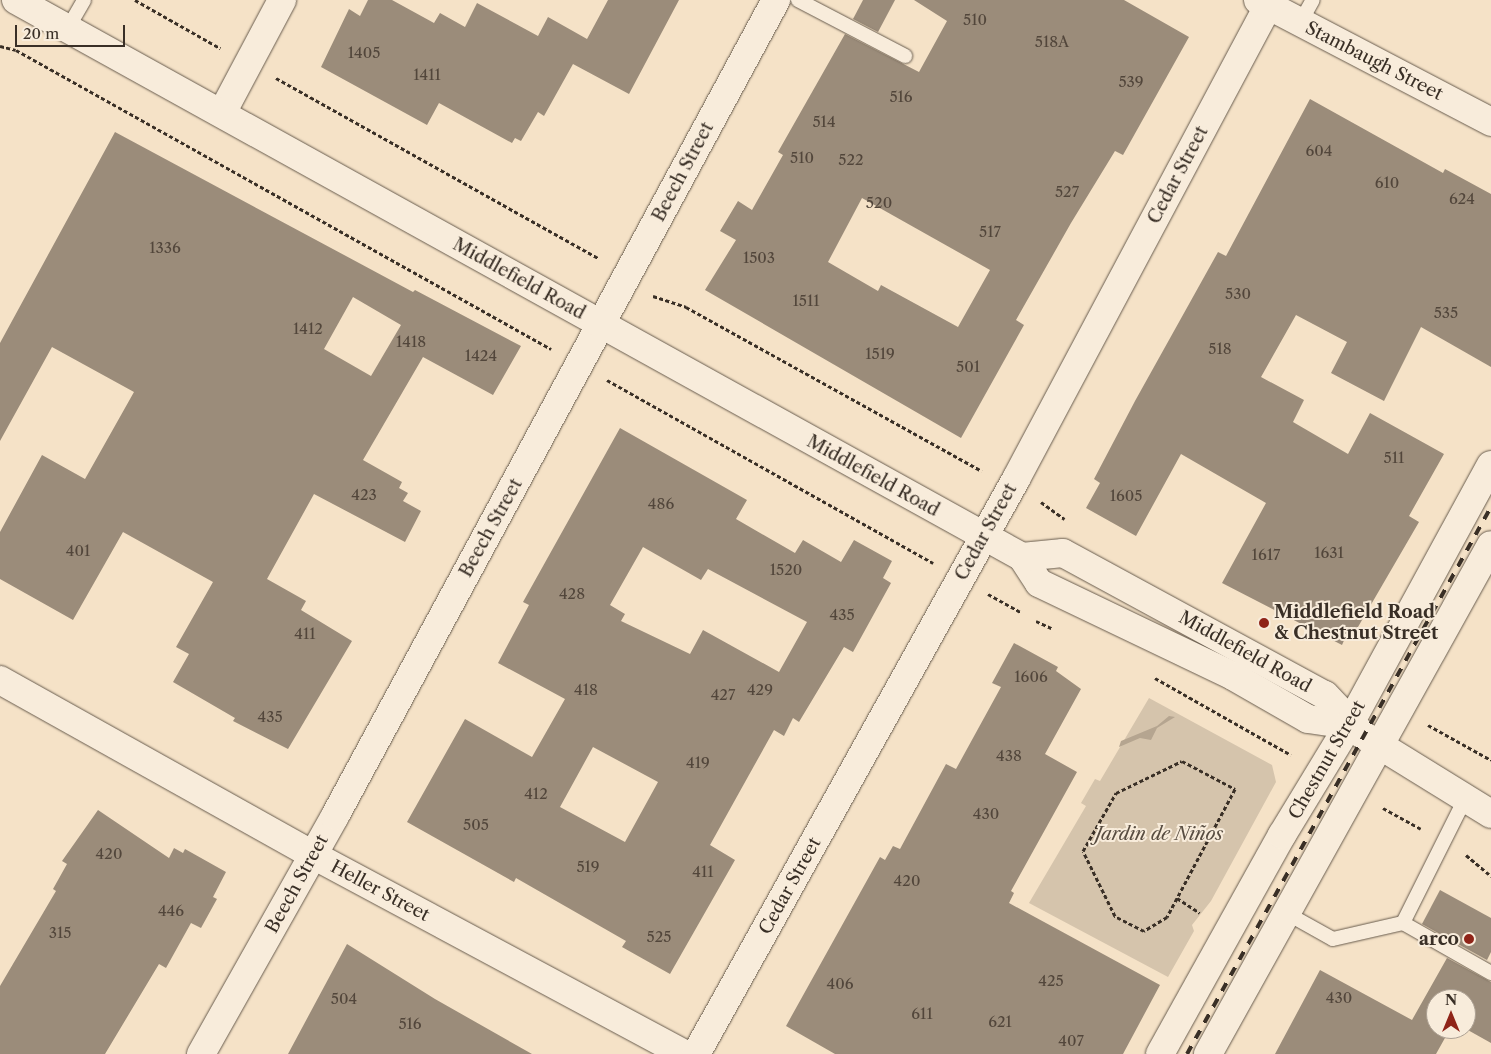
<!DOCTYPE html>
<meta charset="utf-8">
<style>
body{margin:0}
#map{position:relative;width:1491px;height:1054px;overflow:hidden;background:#f5e2c7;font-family:"Libre Caslon Text",serif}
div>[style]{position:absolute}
.green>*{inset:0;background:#d5c4ac}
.water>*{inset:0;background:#b5a590}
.building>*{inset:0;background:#9b8c7a}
.path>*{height:3px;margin-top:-1.5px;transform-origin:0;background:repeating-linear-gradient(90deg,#392f26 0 4px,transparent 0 6.5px)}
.roads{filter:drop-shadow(0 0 1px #685c4e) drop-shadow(0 0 1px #685c4e)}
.lane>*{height:14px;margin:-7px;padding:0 7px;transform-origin:7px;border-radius:7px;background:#f8ecdb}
.street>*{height:28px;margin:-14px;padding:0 14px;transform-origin:14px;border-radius:14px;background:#f8ecdb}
.secondary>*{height:28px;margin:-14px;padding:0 14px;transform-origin:14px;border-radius:14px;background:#f8ecdb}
.rail>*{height:4px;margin-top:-2px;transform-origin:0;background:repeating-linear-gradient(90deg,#392f26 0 9px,transparent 0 18px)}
.dots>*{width:14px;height:14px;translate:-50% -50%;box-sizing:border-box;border:2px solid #f8ecdb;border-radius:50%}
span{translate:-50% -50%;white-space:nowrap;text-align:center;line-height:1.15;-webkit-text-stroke:4px #f8ecdb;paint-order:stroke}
.number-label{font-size:15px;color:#52463b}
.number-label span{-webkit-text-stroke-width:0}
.street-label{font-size:18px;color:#392f26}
.poi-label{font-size:18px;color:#392f26;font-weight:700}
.left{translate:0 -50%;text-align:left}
.right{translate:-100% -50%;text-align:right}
.park-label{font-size:18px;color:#584d41;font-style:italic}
.north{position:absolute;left:1426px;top:989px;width:50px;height:50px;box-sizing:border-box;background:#f8ecdb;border:1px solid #aca093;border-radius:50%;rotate:0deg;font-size:14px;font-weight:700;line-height:20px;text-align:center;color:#392f26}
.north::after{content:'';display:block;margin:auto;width:18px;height:22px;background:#8f2418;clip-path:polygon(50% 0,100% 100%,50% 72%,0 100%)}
.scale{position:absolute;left:15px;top:25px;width:110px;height:22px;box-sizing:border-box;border:2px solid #392f26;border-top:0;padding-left:6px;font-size:15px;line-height:18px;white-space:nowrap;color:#392f26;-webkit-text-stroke:4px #f8ecdb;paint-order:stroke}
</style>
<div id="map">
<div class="green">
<i style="clip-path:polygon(1149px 698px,1272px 765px,1276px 782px,1211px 901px,1192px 925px,1194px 931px,1168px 977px,1029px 903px,1086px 806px,1081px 803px,1095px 779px,1100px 781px)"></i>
</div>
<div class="water">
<i style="clip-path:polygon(1169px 716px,1175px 717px,1157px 728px,1151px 740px,1140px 738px,1119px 747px,1121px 741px,1157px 726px)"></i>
</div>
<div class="building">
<i style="clip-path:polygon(368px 0,392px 0,434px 23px,440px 13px,465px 27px,477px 3px,538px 36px,548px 17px,587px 39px,608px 0,679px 0,629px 94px,573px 64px,544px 116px,538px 112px,521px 141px,515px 138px,512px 143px,439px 103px,427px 125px,321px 67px,349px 9px,360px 16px)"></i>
<i style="clip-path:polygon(863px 0,895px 0,878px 32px,853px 19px)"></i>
<i style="clip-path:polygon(evenodd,914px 0,1124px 0,1189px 37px,1123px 155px,1115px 151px,1071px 223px,1016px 320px,1024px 325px,961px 438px,705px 290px,736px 240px,720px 231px,738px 201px,752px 210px,783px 155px,778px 152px,845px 34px,919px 72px,947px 21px,914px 0,862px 198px,990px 270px,958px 327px,881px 285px,878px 291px,828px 262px,862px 198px)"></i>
<i style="clip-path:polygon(1310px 99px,1443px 173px,1445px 169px,1491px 194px,1491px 367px,1421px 327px,1384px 401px,1331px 373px,1347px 342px,1296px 315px,1261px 377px,1304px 400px,1293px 422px,1348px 454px,1370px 413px,1444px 454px,1409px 516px,1419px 522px,1351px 639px,1346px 636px,1342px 645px,1222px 583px,1266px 503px,1181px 454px,1136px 536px,1086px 508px,1100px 483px,1094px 479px,1135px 401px,1218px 252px,1226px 256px)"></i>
<i style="clip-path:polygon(evenodd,115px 132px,413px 292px,415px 290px,521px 346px,493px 395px,423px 357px,363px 460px,402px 482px,399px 488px,408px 493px,403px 501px,421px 511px,405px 542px,314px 494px,267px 579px,306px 601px,301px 610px,352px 641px,288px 749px,233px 721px,235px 718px,173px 682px,189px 654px,176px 647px,213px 582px,123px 532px,73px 620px,0 579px,0 532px,42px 455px,85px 479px,134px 392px,52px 347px,0 441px,0 343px,115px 132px,353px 297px,401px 325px,371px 376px,324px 349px,353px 297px)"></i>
<i style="clip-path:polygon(evenodd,620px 428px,747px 500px,736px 519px,795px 553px,803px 540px,841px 562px,854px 540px,892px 561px,883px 578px,891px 583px,853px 652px,844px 647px,799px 722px,793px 718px,784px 736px,774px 730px,710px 845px,735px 860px,670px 974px,622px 947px,626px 941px,516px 878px,514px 882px,407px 822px,465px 719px,532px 757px,565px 699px,498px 663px,529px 605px,523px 602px,620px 428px,643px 547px,701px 580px,708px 569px,807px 622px,779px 672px,703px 630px,690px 654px,621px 621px,625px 614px,610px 605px,643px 547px,620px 428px,593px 747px,658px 782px,625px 842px,560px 807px,593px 747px)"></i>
<i style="clip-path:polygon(1014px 643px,1058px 667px,1056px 671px,1081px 689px,1045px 754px,1077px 772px,1011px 891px,1014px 893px,1009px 903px,1160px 985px,1123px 1054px,835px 1054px,786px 1026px,880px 857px,885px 860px,893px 846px,900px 849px,946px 764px,956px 769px,1001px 687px,992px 683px)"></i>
<i style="clip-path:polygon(98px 810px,169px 858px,174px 848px,183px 853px,185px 849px,226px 872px,213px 897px,217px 899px,201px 928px,191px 923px,166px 968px,159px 964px,105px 1054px,0 1054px,0 986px,56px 891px,53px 889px,67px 864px,62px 861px)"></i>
<i style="clip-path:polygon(1440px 890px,1491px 918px,1491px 952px,1487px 960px,1422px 924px)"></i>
<i style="clip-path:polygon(347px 944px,435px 999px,532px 1054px,288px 1054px)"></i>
<i style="clip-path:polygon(1447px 958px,1491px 982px,1491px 1043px,1466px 1029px,1466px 999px,1436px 999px,1436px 1029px,1450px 1029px,1436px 1054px,1275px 1054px,1320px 970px,1412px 1020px)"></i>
</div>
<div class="path">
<i style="left:135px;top:0;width:98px;rotate:29.5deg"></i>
<i style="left:0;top:46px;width:16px;rotate:14deg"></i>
<i style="left:16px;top:50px;width:613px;rotate:29.2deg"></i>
<i style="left:276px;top:78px;width:369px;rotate:29.2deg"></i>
<i style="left:653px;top:296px;width:35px;rotate:18deg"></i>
<i style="left:686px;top:307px;width:338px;rotate:29deg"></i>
<i style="left:607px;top:380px;width:374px;rotate:29.3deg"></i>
<i style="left:1041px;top:502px;width:29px;rotate:36deg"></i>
<i style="left:988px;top:594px;width:37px;rotate:29deg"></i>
<i style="left:1036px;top:621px;width:17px;rotate:25deg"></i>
<i style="left:1155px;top:678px;width:156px;rotate:29.5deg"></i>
<i style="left:1428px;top:725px;width:72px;rotate:29.1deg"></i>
<i style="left:1182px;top:761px;width:60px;rotate:27.8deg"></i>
<i style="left:1235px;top:789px;width:145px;rotate:118deg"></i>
<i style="left:1167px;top:917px;width:27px;rotate:149deg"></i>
<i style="left:1144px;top:931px;width:33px;rotate:-153deg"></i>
<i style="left:1115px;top:916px;width:72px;rotate:-116.2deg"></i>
<i style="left:1083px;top:851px;width:67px;rotate:-60.4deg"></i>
<i style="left:1116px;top:793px;width:73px;rotate:-25.9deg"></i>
<i style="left:1383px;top:808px;width:43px;rotate:28.9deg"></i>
<i style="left:1466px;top:855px;width:33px;rotate:40deg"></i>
<i style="left:1177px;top:898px;width:27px;rotate:33deg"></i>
</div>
<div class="roads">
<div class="lane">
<i style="left:798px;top:0;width:121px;rotate:27.6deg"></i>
<i style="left:1300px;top:23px;width:26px;rotate:-61deg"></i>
<i style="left:68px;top:28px;width:32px;rotate:-60deg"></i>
<i style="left:1465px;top:799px;width:139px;rotate:116.6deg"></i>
<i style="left:1403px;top:923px;width:101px;rotate:29.6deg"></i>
<i style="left:1288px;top:914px;width:51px;rotate:29.1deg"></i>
<i style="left:1333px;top:939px;width:72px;rotate:-12.9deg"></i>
</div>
<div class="street">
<i style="left:1258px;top:0;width:263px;rotate:27.6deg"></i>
<i style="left:222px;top:113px;width:128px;rotate:-62deg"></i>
<i style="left:0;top:680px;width:359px;rotate:29.2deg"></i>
<i style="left:313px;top:855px;width:421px;rotate:28.2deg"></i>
<i style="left:201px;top:1054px;width:273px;rotate:-60.6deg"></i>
<i style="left:335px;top:816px;width:928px;rotate:-61.61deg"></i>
<i style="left:696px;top:1054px;width:658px;rotate:-60.9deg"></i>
<i style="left:1016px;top:479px;width:536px;rotate:-61.95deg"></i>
</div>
<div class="secondary">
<i style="left:16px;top:0;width:1150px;rotate:28.97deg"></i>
<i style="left:1022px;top:557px;width:31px;rotate:57deg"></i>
<i style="left:1039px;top:583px;width:215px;rotate:25.6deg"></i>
<i style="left:1233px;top:676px;width:86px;rotate:29.8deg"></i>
<i style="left:1308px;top:719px;width:41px;rotate:8.3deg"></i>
<i style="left:1022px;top:557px;width:41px;rotate:-5.6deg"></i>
<i style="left:1063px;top:553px;width:298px;rotate:28.5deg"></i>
<i style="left:1325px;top:695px;width:55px;rotate:46.5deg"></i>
<i style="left:1363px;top:735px;width:150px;rotate:31.7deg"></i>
<i style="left:1160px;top:1054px;width:251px;rotate:-60.9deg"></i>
<i style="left:1282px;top:835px;width:129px;rotate:-58.7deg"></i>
<i style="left:1349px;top:725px;width:296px;rotate:-61.4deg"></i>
<i style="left:1208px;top:1054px;width:582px;rotate:-60.93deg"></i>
</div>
</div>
<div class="rail">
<i style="left:1187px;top:1054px;width:626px;rotate:-60.94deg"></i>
</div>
<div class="dots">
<i style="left:1264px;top:623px;background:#8f2418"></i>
<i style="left:1469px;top:939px;background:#8f2418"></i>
</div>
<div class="number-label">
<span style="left:975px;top:20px">510</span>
<span style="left:1052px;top:42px">518A</span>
<span style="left:364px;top:53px">1405</span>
<span style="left:427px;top:75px">1411</span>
<span style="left:1131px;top:82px">539</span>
<span style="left:901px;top:97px">516</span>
<span style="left:824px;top:122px">514</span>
<span style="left:1319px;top:151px">604</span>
<span style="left:802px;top:158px">510</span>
<span style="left:851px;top:160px">522</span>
<span style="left:1387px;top:183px">610</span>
<span style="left:1067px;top:192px">527</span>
<span style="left:1462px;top:199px">624</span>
<span style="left:879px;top:203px">520</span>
<span style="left:990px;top:232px">517</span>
<span style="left:165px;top:248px">1336</span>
<span style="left:759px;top:258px">1503</span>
<span style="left:1238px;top:294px">530</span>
<span style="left:806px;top:301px">1511</span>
<span style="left:1446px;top:313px">535</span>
<span style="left:308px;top:329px">1412</span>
<span style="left:411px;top:342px">1418</span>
<span style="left:1220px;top:349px">518</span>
<span style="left:880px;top:354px">1519</span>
<span style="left:481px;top:356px">1424</span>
<span style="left:968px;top:367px">501</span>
<span style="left:1394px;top:458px">511</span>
<span style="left:364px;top:495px">423</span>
<span style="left:1126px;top:496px">1605</span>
<span style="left:661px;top:504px">486</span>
<span style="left:78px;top:551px">401</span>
<span style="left:1329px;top:553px">1631</span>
<span style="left:1266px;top:555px">1617</span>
<span style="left:786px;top:570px">1520</span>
<span style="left:572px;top:594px">428</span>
<span style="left:842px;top:615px">435</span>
<span style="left:305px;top:634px">411</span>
<span style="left:1031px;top:677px">1606</span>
<span style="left:586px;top:690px">418</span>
<span style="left:760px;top:690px">429</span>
<span style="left:723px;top:695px">427</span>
<span style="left:270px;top:717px">435</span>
<span style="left:1009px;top:756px">438</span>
<span style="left:698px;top:763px">419</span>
<span style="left:536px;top:794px">412</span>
<span style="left:986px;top:814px">430</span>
<span style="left:476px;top:825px">505</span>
<span style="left:109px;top:854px">420</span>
<span style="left:588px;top:867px">519</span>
<span style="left:703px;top:872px">411</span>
<span style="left:907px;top:881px">420</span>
<span style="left:171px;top:911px">446</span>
<span style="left:60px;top:933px">315</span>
<span style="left:659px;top:937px">525</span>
<span style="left:1051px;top:981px">425</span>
<span style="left:840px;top:984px">406</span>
<span style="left:1339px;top:998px">430</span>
<span style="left:344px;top:999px">504</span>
<span style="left:922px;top:1014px">611</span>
<span style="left:1000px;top:1022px">621</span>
<span style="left:410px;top:1024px">516</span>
<span style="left:1071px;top:1041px">407</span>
</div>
<div class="street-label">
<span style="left:1374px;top:61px;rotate:27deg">Stambaugh Street</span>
<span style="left:683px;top:172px;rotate:-62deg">Beech Street</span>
<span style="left:1178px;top:175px;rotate:-62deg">Cedar Street</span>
<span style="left:519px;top:279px;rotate:29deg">Middlefield Road</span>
<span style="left:873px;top:476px;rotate:29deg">Middlefield Road</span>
<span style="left:491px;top:528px;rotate:-61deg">Beech Street</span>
<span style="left:986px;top:532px;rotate:-61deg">Cedar Street</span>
<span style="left:1245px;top:652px;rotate:29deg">Middlefield Road</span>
<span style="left:1327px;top:760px;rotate:-60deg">Chestnut Street</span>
<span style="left:297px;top:884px;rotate:-61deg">Beech Street</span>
<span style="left:790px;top:886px;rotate:-61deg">Cedar Street</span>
<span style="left:380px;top:891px;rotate:28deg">Heller Street</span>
</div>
<div class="poi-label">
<span class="left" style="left:1274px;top:623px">Middlefield Road<br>&amp; Chestnut Street</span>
<span class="right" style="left:1459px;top:939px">arco</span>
</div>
<div class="park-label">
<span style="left:1159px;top:834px">Jardin de Niños</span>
</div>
<div class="north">N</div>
<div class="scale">20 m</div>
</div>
